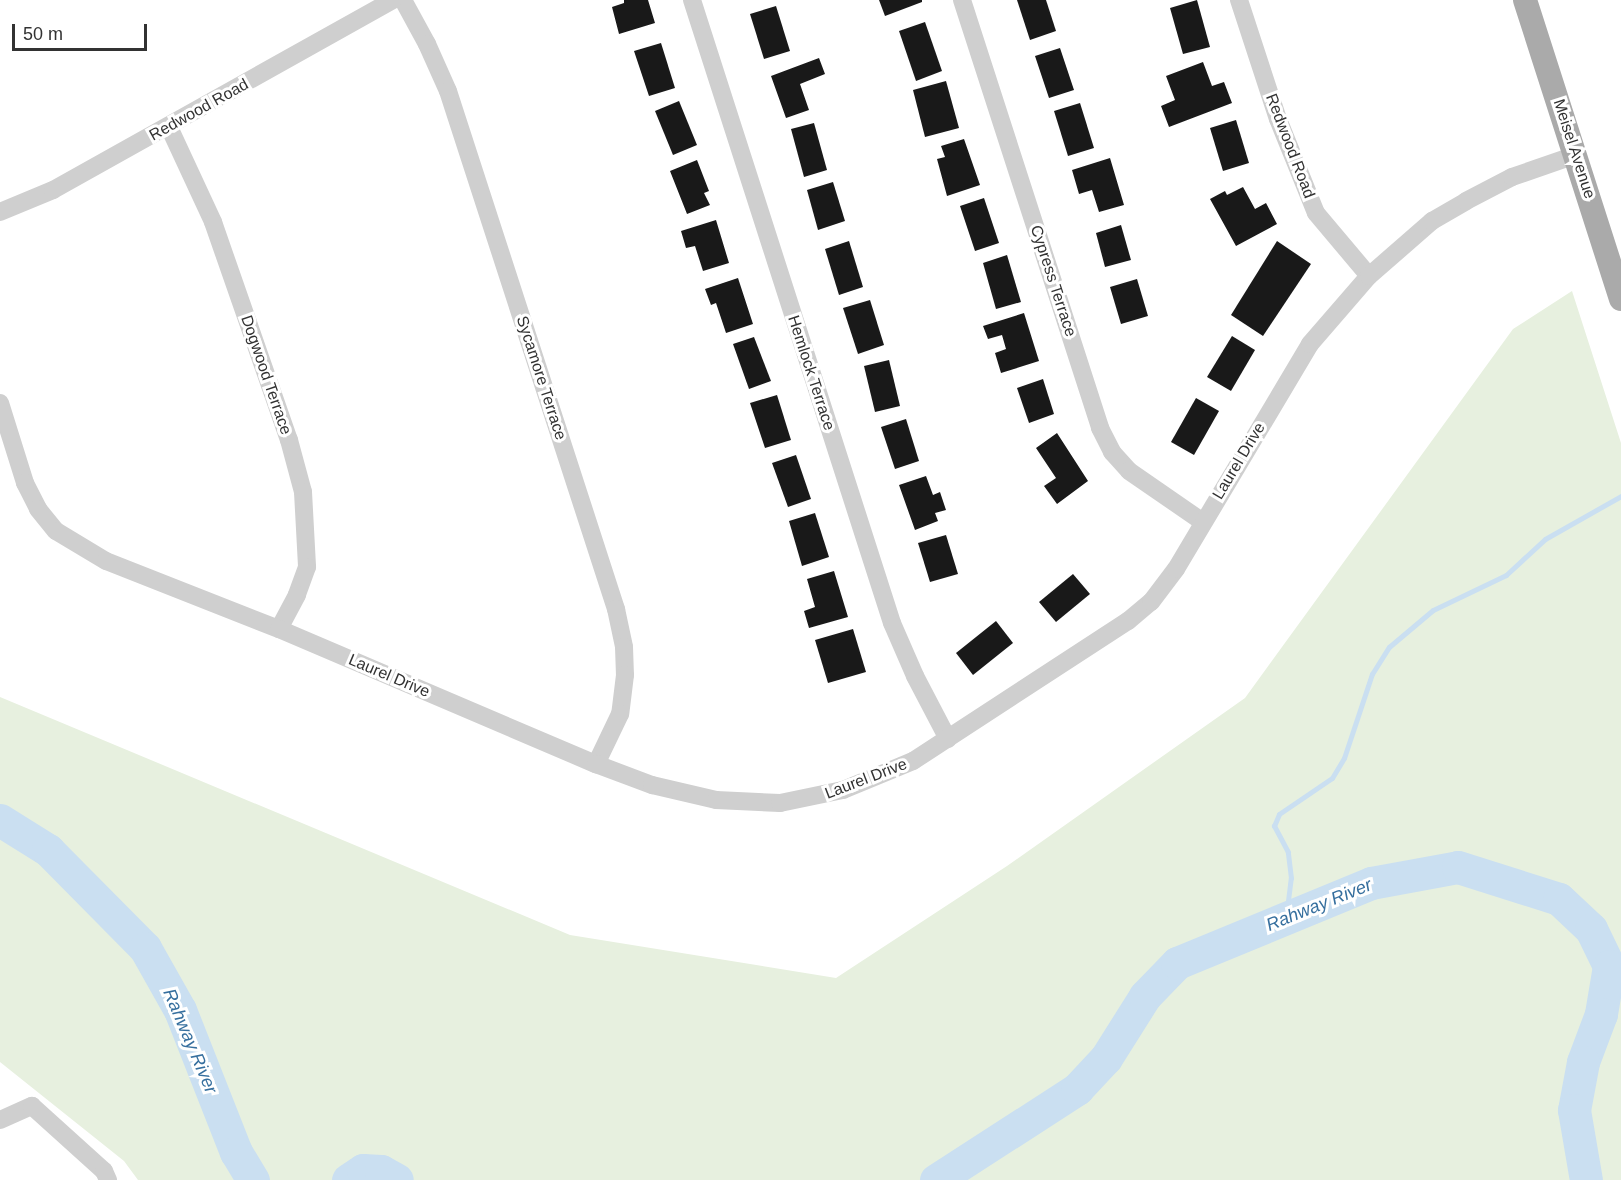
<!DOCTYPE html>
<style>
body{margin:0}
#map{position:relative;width:1621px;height:1180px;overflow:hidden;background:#fff;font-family:Helvetica,sans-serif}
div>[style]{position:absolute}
.green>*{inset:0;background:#e7f0df}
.stream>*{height:5px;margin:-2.5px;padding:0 2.5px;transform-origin:2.5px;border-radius:2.5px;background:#cadff1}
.river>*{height:33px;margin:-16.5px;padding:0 16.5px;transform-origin:16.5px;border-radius:16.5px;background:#cadff1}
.building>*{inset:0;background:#191919}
.minor>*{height:18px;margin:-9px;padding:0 9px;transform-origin:9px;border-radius:9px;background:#cfcfcf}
.major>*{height:24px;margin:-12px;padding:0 12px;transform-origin:12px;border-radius:12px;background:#aaa}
span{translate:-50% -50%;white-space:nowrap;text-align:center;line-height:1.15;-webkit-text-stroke:6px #fff;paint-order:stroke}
.street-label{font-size:16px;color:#323232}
.water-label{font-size:18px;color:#366f9e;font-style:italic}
.scale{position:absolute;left:12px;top:24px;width:135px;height:27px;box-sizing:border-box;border:3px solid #323232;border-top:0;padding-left:8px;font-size:18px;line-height:21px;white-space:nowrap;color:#323232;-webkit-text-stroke:4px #fff;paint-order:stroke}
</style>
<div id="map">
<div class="green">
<i style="clip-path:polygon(1572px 291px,1621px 443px,1621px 1180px,138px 1180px,124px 1161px,0 1062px,0 697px,570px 935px,836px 978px,1007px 866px,1245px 698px,1513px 329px)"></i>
</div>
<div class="stream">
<i style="left:1286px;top:917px;width:39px;rotate:-83deg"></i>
<i style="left:1291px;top:878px;width:26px;rotate:-97deg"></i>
<i style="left:1288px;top:852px;width:30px;rotate:-118deg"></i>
<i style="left:1274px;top:826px;width:13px;rotate:-67deg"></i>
<i style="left:1279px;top:814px;width:64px;rotate:-34.2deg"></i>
<i style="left:1332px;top:778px;width:23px;rotate:-59deg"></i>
<i style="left:1344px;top:758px;width:89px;rotate:-71.6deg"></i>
<i style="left:1372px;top:674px;width:32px;rotate:-58deg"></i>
<i style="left:1389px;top:647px;width:57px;rotate:-40.1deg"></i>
<i style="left:1433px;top:610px;width:81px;rotate:-25.6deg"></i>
<i style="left:1506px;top:575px;width:53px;rotate:-42.7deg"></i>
<i style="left:1545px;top:539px;width:87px;rotate:-29.5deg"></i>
</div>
<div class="river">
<i style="left:0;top:820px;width:57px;rotate:32deg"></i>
<i style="left:48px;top:850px;width:138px;rotate:45.3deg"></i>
<i style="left:145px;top:948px;width:71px;rotate:60.6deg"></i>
<i style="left:180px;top:1010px;width:153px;rotate:68.5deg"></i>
<i style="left:236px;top:1152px;width:33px;rotate:59deg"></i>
<i style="left:348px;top:1180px;width:18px;rotate:-34deg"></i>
<i style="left:363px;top:1170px;width:18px;rotate:3deg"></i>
<i style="left:381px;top:1171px;width:18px;rotate:29deg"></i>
<i style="left:936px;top:1180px;width:168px;rotate:-32.8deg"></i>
<i style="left:1077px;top:1089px;width:42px;rotate:-46.9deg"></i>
<i style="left:1106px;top:1058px;width:73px;rotate:-57.8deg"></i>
<i style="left:1145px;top:996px;width:46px;rotate:-45.9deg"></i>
<i style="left:1177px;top:963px;width:210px;rotate:-22.4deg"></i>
<i style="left:1371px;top:883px;width:88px;rotate:-10.4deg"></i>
<i style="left:1458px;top:867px;width:106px;rotate:17.6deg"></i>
<i style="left:1559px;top:899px;width:44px;rotate:43.2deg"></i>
<i style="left:1591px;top:929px;width:41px;rotate:64.1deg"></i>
<i style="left:1609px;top:966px;width:49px;rotate:99.5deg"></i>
<i style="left:1601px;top:1014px;width:51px;rotate:110.6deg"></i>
<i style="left:1583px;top:1062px;width:49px;rotate:100.6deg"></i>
<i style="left:1574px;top:1110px;width:71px;rotate:80.3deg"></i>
</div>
<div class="building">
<i style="clip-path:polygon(624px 0,648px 0,655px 23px,619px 34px,612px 7px,624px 3px)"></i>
<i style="clip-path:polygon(879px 0,922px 0,922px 2px,885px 16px)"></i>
<i style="clip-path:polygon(1017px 0,1046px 0,1056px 31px,1030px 40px)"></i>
<i style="clip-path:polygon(1197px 0,1210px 47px,1183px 54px,1170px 8px)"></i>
<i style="clip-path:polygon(776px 6px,790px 51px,764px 59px,750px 14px)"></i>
<i style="clip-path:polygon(925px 22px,942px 71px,916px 81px,899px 31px)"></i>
<i style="clip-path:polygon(661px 43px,675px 88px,649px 96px,634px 51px)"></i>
<i style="clip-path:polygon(1060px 48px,1074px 90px,1049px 98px,1035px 56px)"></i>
<i style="clip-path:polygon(819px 58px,825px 74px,800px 84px,809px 110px,786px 118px,771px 76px)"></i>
<i style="clip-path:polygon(1203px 62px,1212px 86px,1224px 82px,1232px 103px,1169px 127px,1161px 106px,1175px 100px,1166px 76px)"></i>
<i style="clip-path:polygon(946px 81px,959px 128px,925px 137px,913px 90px)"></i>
<i style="clip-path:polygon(679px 101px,697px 145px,673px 155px,655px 111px)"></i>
<i style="clip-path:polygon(1080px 103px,1094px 148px,1068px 156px,1054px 111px)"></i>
<i style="clip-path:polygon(1236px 120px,1249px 163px,1223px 171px,1210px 128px)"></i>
<i style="clip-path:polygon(814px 123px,827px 170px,804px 177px,791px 129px)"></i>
<i style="clip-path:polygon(964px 139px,980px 185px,947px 196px,937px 159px,945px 157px,941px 146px)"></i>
<i style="clip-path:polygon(1110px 158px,1124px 205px,1099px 212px,1092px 190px,1079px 194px,1072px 170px)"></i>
<i style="clip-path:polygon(697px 160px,709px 191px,704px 193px,710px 205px,687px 214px,670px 171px)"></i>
<i style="clip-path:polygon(833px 182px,845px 221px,818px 230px,807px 190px)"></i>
<i style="clip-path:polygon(1243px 187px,1255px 209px,1266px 203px,1277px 224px,1236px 246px,1210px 199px,1225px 191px,1227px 195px)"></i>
<i style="clip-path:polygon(984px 198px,999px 243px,975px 251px,960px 206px)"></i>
<i style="clip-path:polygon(716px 220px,729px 263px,703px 271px,695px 246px,686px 248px,681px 231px)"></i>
<i style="clip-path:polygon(1121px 225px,1131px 260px,1105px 267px,1096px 233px)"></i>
<i style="clip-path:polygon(849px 241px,863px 287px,839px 295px,825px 249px)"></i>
<i style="clip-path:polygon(1277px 241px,1311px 264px,1263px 336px,1231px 315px)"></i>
<i style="clip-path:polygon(1007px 255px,1021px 302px,996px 309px,983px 263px)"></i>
<i style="clip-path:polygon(738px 278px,753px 324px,726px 333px,716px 303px,711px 305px,705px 289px)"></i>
<i style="clip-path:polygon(1137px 279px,1148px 316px,1121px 324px,1110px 287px)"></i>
<i style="clip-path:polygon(870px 300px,884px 345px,858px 354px,843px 308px)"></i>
<i style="clip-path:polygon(1024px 313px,1039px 361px,1001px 373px,995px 353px,1006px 349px,1002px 335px,988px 339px,983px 326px)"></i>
<i style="clip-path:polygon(1232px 336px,1255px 350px,1231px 391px,1207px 377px)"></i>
<i style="clip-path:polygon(754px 337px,771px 381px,749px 389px,733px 344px)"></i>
<i style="clip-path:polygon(889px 360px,900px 406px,875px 412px,864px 366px)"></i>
<i style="clip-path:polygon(1043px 379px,1054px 414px,1029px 423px,1017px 388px)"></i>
<i style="clip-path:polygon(777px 395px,791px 440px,765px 448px,750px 403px)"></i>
<i style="clip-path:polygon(1196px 398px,1219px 411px,1194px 455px,1171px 442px)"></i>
<i style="clip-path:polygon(906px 419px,919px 461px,895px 469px,881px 427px)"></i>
<i style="clip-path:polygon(1057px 433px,1088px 481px,1057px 504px,1044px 486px,1056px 478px,1036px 448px)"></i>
<i style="clip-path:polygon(796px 455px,811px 499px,788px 507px,772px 463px)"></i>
<i style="clip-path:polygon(926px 476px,933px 495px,940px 492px,946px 510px,935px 513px,938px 521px,915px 530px,899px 485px)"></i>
<i style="clip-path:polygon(815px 513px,829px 557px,802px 566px,789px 521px)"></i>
<i style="clip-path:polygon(946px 535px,958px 574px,930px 582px,918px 543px)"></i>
<i style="clip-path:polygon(834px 571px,848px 617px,809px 628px,804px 611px,815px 607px,807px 579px)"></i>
<i style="clip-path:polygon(1073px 574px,1090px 594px,1056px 622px,1039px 602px)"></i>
<i style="clip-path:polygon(996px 621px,1013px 643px,973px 675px,956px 653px)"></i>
<i style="clip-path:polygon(853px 629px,866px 672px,828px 683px,815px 640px)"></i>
</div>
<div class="minor">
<i style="left:403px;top:0;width:50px;rotate:61.4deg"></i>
<i style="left:427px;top:44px;width:51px;rotate:65.9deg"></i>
<i style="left:448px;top:91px;width:545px;rotate:72.03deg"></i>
<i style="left:616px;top:609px;width:39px;rotate:78deg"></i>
<i style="left:624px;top:647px;width:28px;rotate:88deg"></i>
<i style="left:625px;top:675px;width:39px;rotate:97deg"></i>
<i style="left:620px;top:714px;width:55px;rotate:115.6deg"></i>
<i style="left:692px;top:0;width:654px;rotate:72.2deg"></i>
<i style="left:892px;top:623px;width:58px;rotate:66.5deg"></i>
<i style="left:915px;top:676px;width:71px;rotate:62.4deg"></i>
<i style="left:962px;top:0;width:450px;rotate:72.1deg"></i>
<i style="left:1100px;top:428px;width:27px;rotate:63deg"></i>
<i style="left:1112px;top:452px;width:25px;rotate:48deg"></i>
<i style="left:1129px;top:471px;width:90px;rotate:34.6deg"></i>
<i style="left:1239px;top:0;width:125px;rotate:71.9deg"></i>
<i style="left:1278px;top:119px;width:101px;rotate:68deg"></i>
<i style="left:1316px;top:213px;width:82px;rotate:49.9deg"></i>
<i style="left:169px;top:127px;width:105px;rotate:65.1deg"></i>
<i style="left:213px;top:222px;width:231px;rotate:70.8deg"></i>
<i style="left:289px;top:440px;width:54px;rotate:74.9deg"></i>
<i style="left:303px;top:492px;width:75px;rotate:86.9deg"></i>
<i style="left:307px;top:567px;width:30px;rotate:110deg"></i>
<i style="left:297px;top:595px;width:38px;rotate:118deg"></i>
<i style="left:0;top:212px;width:57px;rotate:-22.5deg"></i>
<i style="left:53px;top:190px;width:389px;rotate:-29.2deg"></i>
<i style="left:0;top:403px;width:84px;rotate:72.6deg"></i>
<i style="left:25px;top:483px;width:29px;rotate:63deg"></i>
<i style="left:38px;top:509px;width:28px;rotate:51deg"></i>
<i style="left:56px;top:531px;width:58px;rotate:31deg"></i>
<i style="left:106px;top:561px;width:186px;rotate:21.5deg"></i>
<i style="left:279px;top:629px;width:345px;rotate:23.1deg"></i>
<i style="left:596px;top:764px;width:60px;rotate:20.6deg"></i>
<i style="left:652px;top:785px;width:66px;rotate:13.2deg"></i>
<i style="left:716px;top:800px;width:64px;rotate:2.7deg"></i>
<i style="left:780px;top:803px;width:64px;rotate:-11.7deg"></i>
<i style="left:843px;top:790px;width:76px;rotate:-22.5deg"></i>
<i style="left:913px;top:761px;width:257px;rotate:-33.1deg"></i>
<i style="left:1128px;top:621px;width:30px;rotate:-40deg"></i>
<i style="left:1151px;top:602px;width:41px;rotate:-52.9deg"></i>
<i style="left:1176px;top:569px;width:262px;rotate:-59.2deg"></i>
<i style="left:1310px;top:344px;width:90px;rotate:-49.1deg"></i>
<i style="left:1369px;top:276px;width:84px;rotate:-41.1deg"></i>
<i style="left:1432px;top:221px;width:39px;rotate:-30deg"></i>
<i style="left:1466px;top:201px;width:52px;rotate:-27.6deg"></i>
<i style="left:1512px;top:177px;width:68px;rotate:-19deg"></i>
<i style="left:0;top:1120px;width:35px;rotate:-24deg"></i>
<i style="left:32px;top:1106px;width:97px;rotate:42.1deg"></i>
<i style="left:104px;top:1171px;width:10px;rotate:66deg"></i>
</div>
<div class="major">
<i style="left:1525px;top:0;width:314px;rotate:72.2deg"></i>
</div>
<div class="street-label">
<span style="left:199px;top:110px;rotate:-29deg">Redwood Road</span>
<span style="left:1290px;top:146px;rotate:69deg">Redwood Road</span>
<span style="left:1574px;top:149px;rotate:72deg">Meisel Avenue</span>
<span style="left:1053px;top:281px;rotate:72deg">Cypress Terrace</span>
<span style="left:811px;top:373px;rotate:72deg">Hemlock Terrace</span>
<span style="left:266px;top:375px;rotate:71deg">Dogwood Terrace</span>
<span style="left:541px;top:378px;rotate:72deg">Sycamore Terrace</span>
<span style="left:1239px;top:461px;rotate:-59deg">Laurel Drive</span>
<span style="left:389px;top:676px;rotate:23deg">Laurel Drive</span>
<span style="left:866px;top:779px;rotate:-21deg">Laurel Drive</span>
</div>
<div class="water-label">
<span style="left:1319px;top:905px;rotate:-22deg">Rahway River</span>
<span style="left:190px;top:1041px;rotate:67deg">Rahway River</span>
</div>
<div class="scale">50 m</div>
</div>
